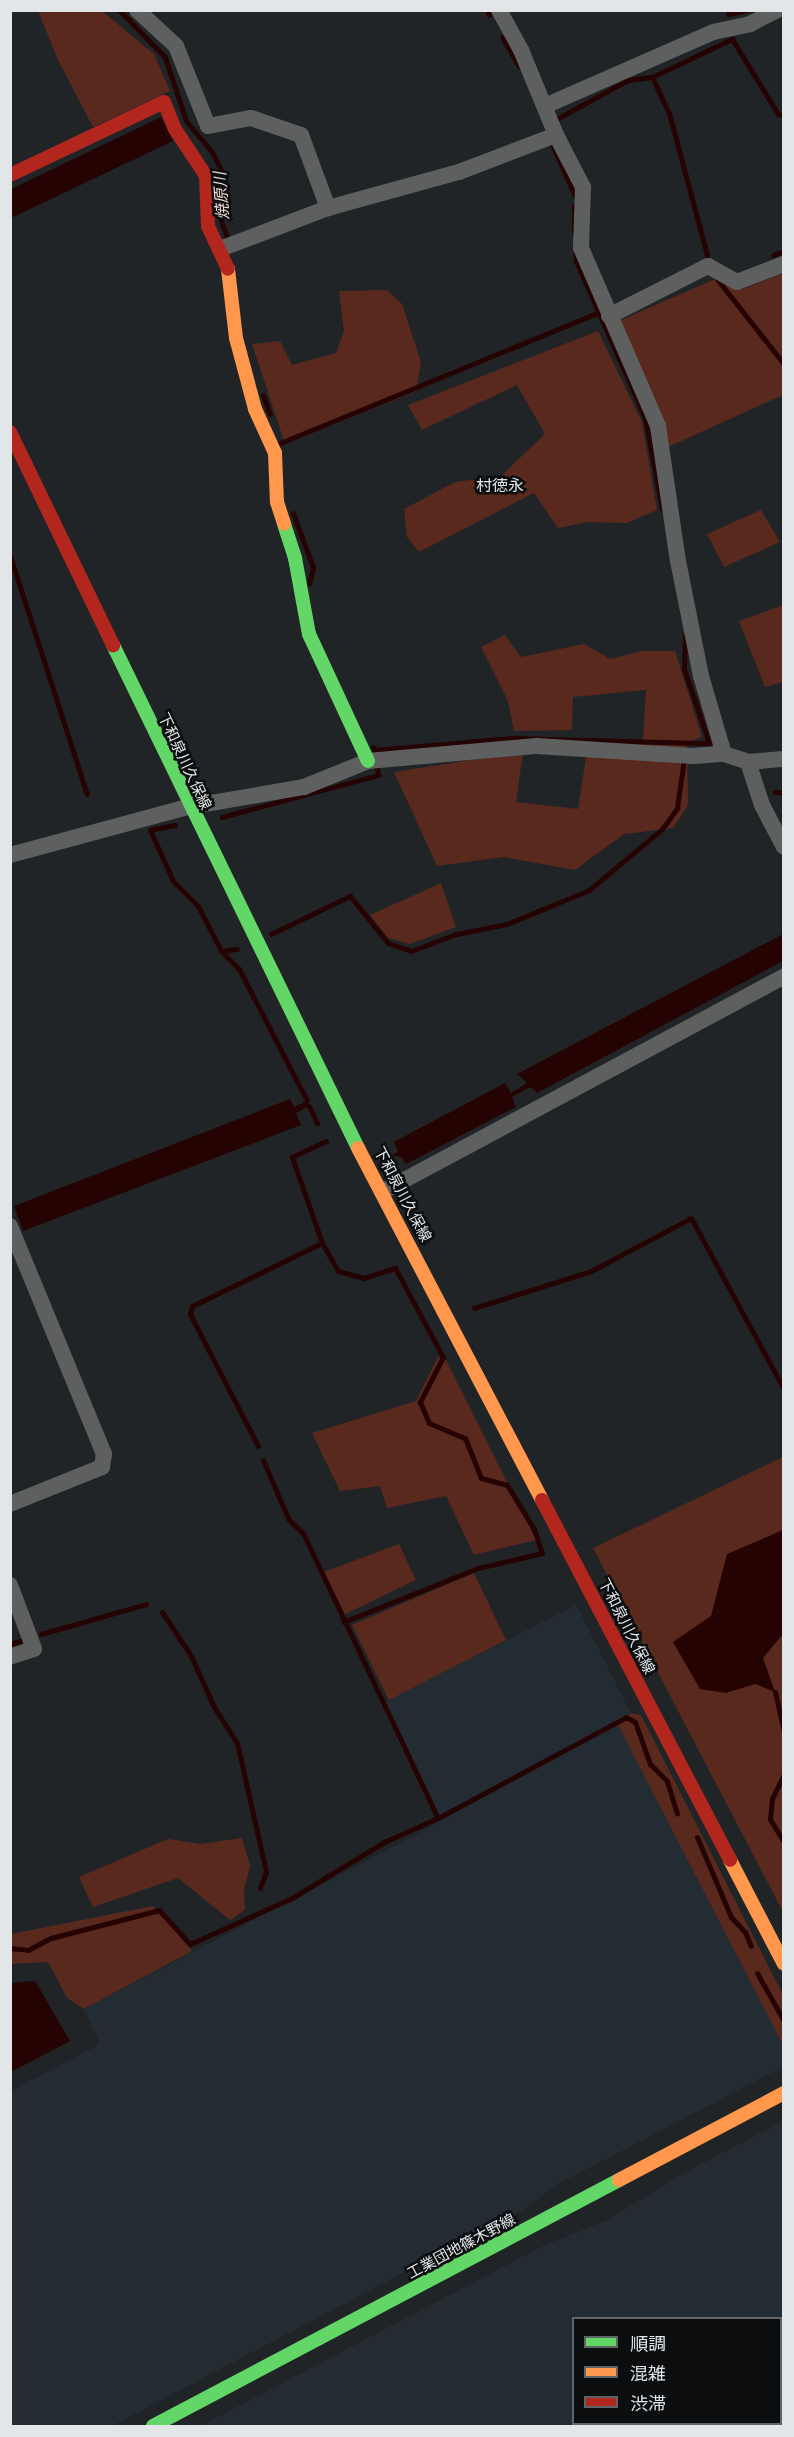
<!DOCTYPE html>
<meta charset="utf-8">
<style>
body{margin:0}
#map{position:relative;width:794px;height:2437px;overflow:hidden;background:#212426;font-family:Inter,"Noto Sans JP",sans-serif}
div>[style]{position:absolute}
.built>*{inset:0;background:#222c32}
.green>*{inset:0;background:#59291e}
.water>*{inset:0;background:#260303}
.stream>*{height:5px;margin:-2.5px;padding:0 2.5px;transform-origin:2.5px;border-radius:2.5px;background:#260303}
.street>*{height:16px;margin:-8px;padding:0 8px;transform-origin:8px;border-radius:8px;background:#5e6060}
.fast>*{height:14px;margin:-7px;padding:0 7px;transform-origin:7px;border-radius:7px;background:#63d668}
.slow>*{height:14px;margin:-7px;padding:0 7px;transform-origin:7px;border-radius:7px;background:#ff974d}
.jam>*{height:14px;margin:-7px;padding:0 7px;transform-origin:7px;border-radius:7px;background:#b3261e}
span{translate:-50% -50%;white-space:nowrap;text-align:center;line-height:1.15;-webkit-text-stroke:5px #0b0d0f;paint-order:stroke}
.street-label{font-size:15px;color:#e2e6e8}
.water-label{font-size:16px;color:#f1dcd6;font-style:italic}
.neighbourhood-label{font-size:16px;color:#e2e6e8}
.frame{position:absolute;inset:0;border:12px solid #e2e6e8;pointer-events:none}
.legend{position:absolute;left:572px;top:2317px;width:210px;height:108px;box-sizing:border-box;background:#0b0d0f;border:2px solid #616466;margin:0;padding:8px 10px;list-style:none;font-size:18px;color:#e2e6e8}
.legend li{display:flex;align-items:center;gap:12px;height:30px}
.legend b{width:30px;border:2px solid #616466}
</style>
<div id="map">
<div class="built">
<i style="clip-path:polygon(576px 1605px,631px 1713px,619px 1726px,783px 2045px,783px 2067px,560px 2183px,521px 2211px,112px 2426px,11px 2426px,11px 2091px,100px 2044px,84px 2009px,438px 1823px,380px 1704px)"></i>
<i style="clip-path:polygon(evenodd,783px 2121px,783px 2426px,201px 2426px,543px 2246px,607px 2220px,686px 2172px,783px 2121px,574px 2318px,780px 2318px,780px 2424px,574px 2424px,574px 2318px)"></i>
</div>
<div class="green">
<i style="clip-path:polygon(38px 11px,102px 11px,154px 54px,170px 91px,93px 127px,58px 60px)"></i>
<i style="clip-path:polygon(783px 273px,783px 395px,666px 448px,617px 322px,715px 279px,744px 289px)"></i>
<i style="clip-path:polygon(387px 290px,402px 304px,421px 362px,416px 391px,285px 444px,252px 344px,280px 341px,292px 365px,336px 353px,344px 331px,339px 291px)"></i>
<i style="clip-path:polygon(598px 331px,642px 422px,657px 510px,627px 523px,587px 522px,558px 528px,534px 493px,419px 552px,407px 537px,404px 509px,455px 482px,501px 476px,545px 434px,517px 385px,422px 430px,408px 405px)"></i>
<i style="clip-path:polygon(761px 510px,780px 542px,724px 567px,707px 534px)"></i>
<i style="clip-path:polygon(783px 605px,783px 682px,765px 687px,739px 621px)"></i>
<i style="clip-path:polygon(505px 635px,521px 657px,584px 644px,610px 659px,642px 651px,675px 651px,702px 737px,687px 743px,688px 805px,673px 828px,624px 834px,575px 870px,503px 857px,437px 866px,394px 772px,523px 752px,516px 802px,578px 809px,587px 751px,642px 756px,646px 690px,573px 697px,572px 730px,514px 731px,508px 701px,481px 647px)"></i>
<i style="clip-path:polygon(441px 883px,456px 927px,410px 944px,388px 938px,370px 915px)"></i>
<i style="clip-path:polygon(438px 1357px,446px 1360px,536px 1540px,474px 1555px,446px 1496px,387px 1508px,380px 1486px,340px 1491px,312px 1433px,416px 1401px)"></i>
<i style="clip-path:polygon(783px 1457px,783px 1912px,593px 1548px)"></i>
<i style="clip-path:polygon(399px 1544px,416px 1580px,345px 1614px,324px 1572px)"></i>
<i style="clip-path:polygon(474px 1573px,506px 1640px,389px 1700px,352px 1625px)"></i>
<i style="clip-path:polygon(631px 1713px,641px 1715px,783px 1995px,783px 2045px,618px 1725px)"></i>
<i style="clip-path:polygon(242px 1838px,250px 1866px,244px 1890px,245px 1910px,230px 1920px,178px 1878px,93px 1907px,79px 1877px,168px 1839px,201px 1844px)"></i>
<i style="clip-path:polygon(153px 1906px,192px 1951px,84px 2009px,67px 1998px,48px 1962px,11px 1964px,11px 1934px)"></i>
</div>
<div class="water">
<i style="clip-path:polygon(161px 117px,173px 141px,11px 218px,11px 189px)"></i>
<i style="clip-path:polygon(783px 934px,783px 961px,537px 1093px,530px 1087px,512px 1097px,516px 1107px,406px 1164px,401px 1157px,391px 1155px,398px 1152px,394px 1142px,505px 1083px,511px 1093px,527px 1083px,517px 1074px)"></i>
<i style="clip-path:polygon(290px 1099px,294px 1107px,307px 1101px,309px 1106px,296px 1113px,301px 1125px,23px 1231px,14px 1206px)"></i>
<i style="clip-path:polygon(783px 1530px,783px 1634px,763px 1658px,775px 1692px,755px 1684px,726px 1693px,700px 1689px,673px 1642px,711px 1616px,727px 1554px)"></i>
<i style="clip-path:polygon(35px 1981px,70px 2041px,11px 2072px,11px 1983px)"></i>
</div>
<div class="stream">
<i style="left:119px;top:10px;width:66px;rotate:45.6deg"></i>
<i style="left:165px;top:57px;width:67px;rotate:71.8deg"></i>
<i style="left:186px;top:121px;width:40px;rotate:50deg"></i>
<i style="left:212px;top:152px;width:22px;rotate:63deg"></i>
<i style="left:222px;top:172px;width:48px;rotate:91.2deg"></i>
<i style="left:221px;top:220px;width:24px;rotate:71deg"></i>
<i style="left:487px;top:10px;width:5px;rotate:68deg"></i>
<i style="left:728px;top:14px;width:19px;rotate:-12deg"></i>
<i style="left:502px;top:37px;width:34px;rotate:60deg"></i>
<i style="left:652px;top:77px;width:40px;rotate:65deg"></i>
<i style="left:669px;top:113px;width:147px;rotate:75deg"></i>
<i style="left:553px;top:121px;width:85px;rotate:-28.7deg"></i>
<i style="left:628px;top:80px;width:24px;rotate:-7deg"></i>
<i style="left:652px;top:77px;width:89px;rotate:-25.4deg"></i>
<i style="left:732px;top:39px;width:88px;rotate:58.5deg"></i>
<i style="left:778px;top:114px;width:6px;rotate:9deg"></i>
<i style="left:551px;top:142px;width:59px;rotate:66deg"></i>
<i style="left:574px;top:232px;width:27px;rotate:-90deg"></i>
<i style="left:575px;top:250px;width:11px;rotate:85deg"></i>
<i style="left:576px;top:261px;width:171px;rotate:66.3deg"></i>
<i style="left:645px;top:418px;width:93px;rotate:79.4deg"></i>
<i style="left:773px;top:255px;width:12px;rotate:-20deg"></i>
<i style="left:717px;top:279px;width:108px;rotate:51.8deg"></i>
<i style="left:263px;top:395px;width:20px;rotate:70deg"></i>
<i style="left:280px;top:443px;width:345px;rotate:-22.3deg"></i>
<i style="left:293px;top:513px;width:58px;rotate:69.7deg"></i>
<i style="left:313px;top:567px;width:17px;rotate:103deg"></i>
<i style="left:10px;top:556px;width:250px;rotate:72.1deg"></i>
<i style="left:373px;top:747px;width:3px;rotate:72deg"></i>
<i style="left:374px;top:750px;width:140px;rotate:-4.9deg"></i>
<i style="left:513px;top:738px;width:196px;rotate:1.5deg"></i>
<i style="left:709px;top:743px;width:78px;rotate:-108.7deg"></i>
<i style="left:684px;top:669px;width:35px;rotate:-88deg"></i>
<i style="left:775px;top:792px;width:9px"></i>
<i style="left:222px;top:817px;width:162px;rotate:-15.1deg"></i>
<i style="left:378px;top:775px;width:13px;rotate:-99deg"></i>
<i style="left:175px;top:825px;width:25px;rotate:169deg"></i>
<i style="left:150px;top:830px;width:56px;rotate:65.7deg"></i>
<i style="left:173px;top:881px;width:35px;rotate:45deg"></i>
<i style="left:198px;top:906px;width:51px;rotate:62.9deg"></i>
<i style="left:221px;top:951px;width:25px;rotate:45deg"></i>
<i style="left:239px;top:969px;width:148px;rotate:62.7deg"></i>
<i style="left:271px;top:934px;width:88px;rotate:-25.7deg"></i>
<i style="left:350px;top:896px;width:60px;rotate:51deg"></i>
<i style="left:388px;top:943px;width:24px;rotate:19deg"></i>
<i style="left:411px;top:951px;width:48px;rotate:-20.7deg"></i>
<i style="left:456px;top:934px;width:52px;rotate:-11.1deg"></i>
<i style="left:507px;top:924px;width:89px;rotate:-22.5deg"></i>
<i style="left:589px;top:890px;width:95px;rotate:-39.9deg"></i>
<i style="left:662px;top:829px;width:26px;rotate:-54deg"></i>
<i style="left:677px;top:808px;width:49px;rotate:-81.9deg"></i>
<i style="left:221px;top:951px;width:16px;rotate:-7deg"></i>
<i style="left:309px;top:1106px;width:19px;rotate:65deg"></i>
<i style="left:326px;top:1141px;width:38px;rotate:155deg"></i>
<i style="left:292px;top:1157px;width:91px;rotate:70.8deg"></i>
<i style="left:322px;top:1243px;width:32px;rotate:60deg"></i>
<i style="left:338px;top:1271px;width:27px;rotate:15deg"></i>
<i style="left:364px;top:1278px;width:33px;rotate:-18deg"></i>
<i style="left:395px;top:1268px;width:101px;rotate:61.7deg"></i>
<i style="left:443px;top:1357px;width:51px;rotate:117.1deg"></i>
<i style="left:420px;top:1402px;width:23px;rotate:67deg"></i>
<i style="left:429px;top:1423px;width:39px;rotate:23deg"></i>
<i style="left:465px;top:1438px;width:43px;rotate:68.2deg"></i>
<i style="left:481px;top:1478px;width:27px;rotate:15deg"></i>
<i style="left:507px;top:1485px;width:52px;rotate:58.5deg"></i>
<i style="left:534px;top:1529px;width:25px;rotate:72deg"></i>
<i style="left:542px;top:1553px;width:66px;rotate:166.8deg"></i>
<i style="left:478px;top:1568px;width:145px;rotate:158.2deg"></i>
<i style="left:474px;top:1308px;width:123px;rotate:-17.5deg"></i>
<i style="left:591px;top:1271px;width:113px;rotate:-27.9deg"></i>
<i style="left:691px;top:1218px;width:195px;rotate:61.5deg"></i>
<i style="left:258px;top:1446px;width:148px;rotate:-117.3deg"></i>
<i style="left:190px;top:1314px;width:8px;rotate:-76deg"></i>
<i style="left:192px;top:1306px;width:144px;rotate:-25.9deg"></i>
<i style="left:263px;top:1460px;width:65px;rotate:66.6deg"></i>
<i style="left:289px;top:1520px;width:19px;rotate:43deg"></i>
<i style="left:303px;top:1533px;width:315px;rotate:64.7deg"></i>
<i style="left:162px;top:1612px;width:53px;rotate:56.6deg"></i>
<i style="left:191px;top:1656px;width:56px;rotate:65.7deg"></i>
<i style="left:214px;top:1707px;width:43px;rotate:57.4deg"></i>
<i style="left:237px;top:1743px;width:132px;rotate:77.3deg"></i>
<i style="left:266px;top:1872px;width:17px;rotate:111deg"></i>
<i style="left:41px;top:1634px;width:109px;rotate:-15.9deg"></i>
<i style="left:10px;top:1644px;width:14px;rotate:-17deg"></i>
<i style="left:775px;top:1692px;width:41px;rotate:77.3deg"></i>
<i style="left:784px;top:1774px;width:28px;rotate:116deg"></i>
<i style="left:772px;top:1799px;width:20px;rotate:96deg"></i>
<i style="left:770px;top:1819px;width:27px;rotate:59deg"></i>
<i style="left:697px;top:1837px;width:87px;rotate:67deg"></i>
<i style="left:731px;top:1917px;width:21px;rotate:47deg"></i>
<i style="left:745px;top:1932px;width:15px;rotate:67deg"></i>
<i style="left:10px;top:1948px;width:18px;rotate:6deg"></i>
<i style="left:28px;top:1950px;width:26px;rotate:-28deg"></i>
<i style="left:51px;top:1938px;width:112px;rotate:-14.5deg"></i>
<i style="left:159px;top:1910px;width:46px;rotate:47.6deg"></i>
<i style="left:190px;top:1944px;width:112px;rotate:-24.3deg"></i>
<i style="left:292px;top:1898px;width:108px;rotate:-31.3deg"></i>
<i style="left:384px;top:1842px;width:59px;rotate:-24deg"></i>
<i style="left:438px;top:1818px;width:213px;rotate:-28.2deg"></i>
<i style="left:626px;top:1717px;width:10px;rotate:29deg"></i>
<i style="left:635px;top:1722px;width:45px;rotate:70.3deg"></i>
<i style="left:650px;top:1764px;width:24px;rotate:45deg"></i>
<i style="left:667px;top:1781px;width:34px;rotate:73deg"></i>
<i style="left:757px;top:1973px;width:55px;rotate:60.6deg"></i>
</div>
<div class="street">
<i style="left:137px;top:10px;width:53px;rotate:42.7deg"></i>
<i style="left:176px;top:46px;width:86px;rotate:68.2deg"></i>
<i style="left:208px;top:126px;width:44px;rotate:-10.5deg"></i>
<i style="left:251px;top:118px;width:53px;rotate:18.8deg"></i>
<i style="left:301px;top:135px;width:78px;rotate:69.7deg"></i>
<i style="left:499px;top:10px;width:46px;rotate:61.2deg"></i>
<i style="left:521px;top:50px;width:92px;rotate:67.6deg"></i>
<i style="left:556px;top:135px;width:59px;rotate:62.6deg"></i>
<i style="left:583px;top:187px;width:61px;rotate:91.9deg"></i>
<i style="left:581px;top:248px;width:194px;rotate:66.6deg"></i>
<i style="left:658px;top:426px;width:136px;rotate:81.6deg"></i>
<i style="left:678px;top:561px;width:117px;rotate:78.7deg"></i>
<i style="left:701px;top:676px;width:81px;rotate:73.6deg"></i>
<i style="left:724px;top:754px;width:25px;rotate:18deg"></i>
<i style="left:748px;top:762px;width:36px;rotate:-5deg"></i>
<i style="left:547px;top:105px;width:181px;rotate:-23.7deg"></i>
<i style="left:713px;top:32px;width:38px;rotate:-12deg"></i>
<i style="left:750px;top:24px;width:30px;rotate:-27deg"></i>
<i style="left:220px;top:249px;width:116px;rotate:-20.8deg"></i>
<i style="left:328px;top:208px;width:136px;rotate:-15.4deg"></i>
<i style="left:459px;top:172px;width:104px;rotate:-20.9deg"></i>
<i style="left:609px;top:316px;width:111px;rotate:-26.8deg"></i>
<i style="left:708px;top:266px;width:33px;rotate:29deg"></i>
<i style="left:737px;top:282px;width:50px;rotate:-21deg"></i>
<i style="left:748px;top:762px;width:45px;rotate:72deg"></i>
<i style="left:762px;top:805px;width:47px;rotate:62.4deg"></i>
<i style="left:10px;top:855px;width:184px;rotate:-15.1deg"></i>
<i style="left:188px;top:807px;width:118px;rotate:-9.8deg"></i>
<i style="left:304px;top:787px;width:69px;rotate:-22.1deg"></i>
<i style="left:368px;top:761px;width:170px;rotate:-5.1deg"></i>
<i style="left:537px;top:746px;width:156px;rotate:3.7deg"></i>
<i style="left:693px;top:756px;width:31px;rotate:-4deg"></i>
<i style="left:382px;top:1192px;width:456px;rotate:-28.2deg"></i>
<i style="left:10px;top:1226px;width:247px;rotate:67.6deg"></i>
<i style="left:104px;top:1454px;width:13px;rotate:99deg"></i>
<i style="left:102px;top:1467px;width:99px;rotate:158.1deg"></i>
<i style="left:10px;top:1585px;width:68px;rotate:69.4deg"></i>
<i style="left:34px;top:1649px;width:25px;rotate:162deg"></i>
</div>
<div class="fast">
<i style="left:284px;top:524px;width:36px;rotate:72deg"></i>
<i style="left:295px;top:558px;width:77px;rotate:79.6deg"></i>
<i style="left:309px;top:634px;width:140px;rotate:65.1deg"></i>
<i style="left:113px;top:645px;width:559px;rotate:64.03deg"></i>
<i style="left:153px;top:2426px;width:527px;rotate:-27.83deg"></i>
</div>
<div class="slow">
<i style="left:228px;top:269px;width:69px;rotate:83.4deg"></i>
<i style="left:236px;top:338px;width:73px;rotate:75deg"></i>
<i style="left:255px;top:409px;width:48px;rotate:65.6deg"></i>
<i style="left:275px;top:453px;width:49px;rotate:87.7deg"></i>
<i style="left:277px;top:502px;width:23px;rotate:72deg"></i>
<i style="left:358px;top:1148px;width:397px;rotate:62.4deg"></i>
<i style="left:730px;top:1860px;width:117px;rotate:62.6deg"></i>
<i style="left:619px;top:2180px;width:187px;rotate:-27.8deg"></i>
</div>
<div class="jam">
<i style="left:10px;top:175px;width:170px;rotate:-25.4deg"></i>
<i style="left:164px;top:102px;width:29px;rotate:68deg"></i>
<i style="left:175px;top:129px;width:56px;rotate:56.6deg"></i>
<i style="left:206px;top:176px;width:50px;rotate:87.7deg"></i>
<i style="left:208px;top:226px;width:47px;rotate:65.1deg"></i>
<i style="left:10px;top:432px;width:237px;rotate:64.2deg"></i>
<i style="left:542px;top:1500px;width:406px;rotate:62.4deg"></i>
</div>
<div class="street-label">
<span style="left:185px;top:761px;rotate:65deg">下和泉川久保線</span>
<span style="left:403px;top:1194px;rotate:62deg">下和泉川久保線</span>
<span style="left:627px;top:1626px;rotate:63deg">下和泉川久保線</span>
<span style="left:461px;top:2246px;rotate:-28deg">工業団地篠木野線</span>
</div>
<div class="water-label">
<span style="left:221px;top:196px;rotate:-94deg">焼原川</span>
</div>
<div class="neighbourhood-label">
<span style="left:500px;top:485px">村徳永</span>
</div>
<div class="frame"></div>
<ul class="legend">
<li><b style="height:8px;background:#63d668"></b>順調</li>
<li><b style="height:8px;background:#ff974d"></b>混雑</li>
<li><b style="height:8px;background:#b3261e"></b>渋滞</li>
</ul>
</div>
